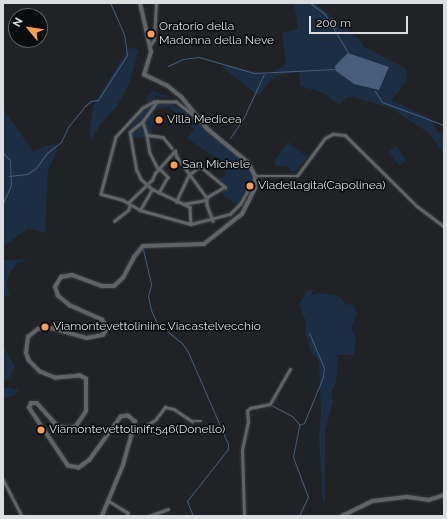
<!DOCTYPE html>
<style>
body{margin:0}
#map{position:relative;width:447px;height:519px;overflow:hidden;background:#202225;font-family:Raleway,sans-serif}
div>[style]{position:absolute}
.green>*{inset:0;background:#1c2e44}
.water>*{inset:0;background:#475d79}
.stream>*{height:1px;margin:-0.5px;padding:0 0.5px;transform-origin:0.5px;border-radius:0.5px;background:#475d79}
.roads{filter:drop-shadow(0 0 1px #3b3d40) drop-shadow(0 0 1px #3b3d40)}
.minor>*{height:2.5px;margin:-1.25px;padding:0 1.25px;transform-origin:1.25px;border-radius:1.25px;background:#616467}
.tertiary>*{height:3.5px;margin:-1.75px;padding:0 1.75px;transform-origin:1.75px;border-radius:1.75px;background:#616467}
.dots>*{width:11px;height:11px;translate:-50% -50%;box-sizing:border-box;border:2px solid #0a0b0d;border-radius:50%}
span{translate:-50% -50%;white-space:nowrap;text-align:center;line-height:1.15;-webkit-text-stroke:3px #0a0b0d;paint-order:stroke}
.poi-label{font-size:12px;color:#dbdddf}
.left{translate:0 -50%;text-align:left}
.frame{position:absolute;inset:0;border:4px solid #dbdddf;pointer-events:none}
.north{position:absolute;left:8px;top:8px;width:40px;height:40px;box-sizing:border-box;background:#0a0b0d;border:1px solid #5e5f61;border-radius:50%;rotate:299deg;font-size:11px;font-weight:700;line-height:16px;text-align:center;color:#dbdddf}
.north::after{content:'';display:block;margin:auto;width:14px;height:18px;background:#fc9e52;clip-path:polygon(50% 0,100% 100%,50% 72%,0 100%)}
.scale{position:absolute;left:309px;top:16px;width:99px;height:18px;box-sizing:border-box;border:2px solid #dbdddf;border-top:0;padding-left:5px;font-size:12px;line-height:14px;white-space:nowrap;color:#dbdddf;-webkit-text-stroke:3px #0a0b0d;paint-order:stroke}
</style>
<div id="map">
<div class="green">
<i style="clip-path:polygon(294px 3px,315px 3px,360px 40px,364px 47px,407px 69px,406px 82px,392px 100px,431px 119px,437px 131px,444px 136px,444px 153px,430px 134px,391px 108px,352px 97px,347px 97px,339px 105px,324px 93px,300px 86px,299px 72px,279px 75px,268px 83px,259px 96px,222px 67px,223px 65px,269px 74px,286px 64px,282px 33px,298px 29px)"></i>
<i style="clip-path:polygon(129px 47px,139px 50px,128px 86px,117px 106px,100px 125px,91px 141px,89px 130px,94px 104px)"></i>
<i style="clip-path:polygon(3px 88px,5px 112px,33px 151px,52px 144px,56px 146px,57px 151px,48px 170px,45px 233px,28px 228px,3px 247px)"></i>
<i style="clip-path:polygon(153px 91px,167px 96px,167px 98px,156px 96px,147px 104px,147px 96px)"></i>
<i style="clip-path:polygon(170px 103px,195px 119px,249px 166px,253px 174px,253px 180px,237px 204px,226px 198px,221px 192px,226px 187px,220px 179px,225px 176px,225px 169px,220px 161px,187px 138px,194px 129px,174px 111px,168px 107px,153px 110px,155px 122px,150px 136px,145px 141px,142px 137px,129px 138px,131px 126px,141px 113px,151px 106px)"></i>
<i style="clip-path:polygon(288px 142px,308px 157px,294px 173px,286px 166px,275px 166px,275px 159px)"></i>
<i style="clip-path:polygon(396px 146px,406px 160px,399px 166px,389px 151px)"></i>
<i style="clip-path:polygon(27px 259px,16px 264px,10px 273px,6px 283px,10px 295px,3px 296px,3px 260px)"></i>
<i style="clip-path:polygon(314px 289px,311px 295px,319px 293px,339px 296px,346px 304px,353px 305px,357px 313px,351px 328px,356px 339px,354px 355px,338px 355px,336px 382px,331px 392px,333px 402px,325px 430px,325px 505px,322px 495px,319px 436px,321px 414px,319px 361px,311px 352px,305px 331px,306px 322px,299px 304px,308px 290px)"></i>
<i style="clip-path:polygon(3px 346px,15px 367px,10px 377px,3px 382px)"></i>
<i style="clip-path:polygon(3px 388px,10px 388px,19px 390px,14px 396px,3px 398px)"></i>
</div>
<div class="water">
<i style="clip-path:polygon(348px 53px,389px 67px,379px 90px,354px 84px,336px 71px,335px 66px)"></i>
</div>
<div class="stream">
<i style="left:310px;top:3px;width:17px;rotate:36deg"></i>
<i style="left:324px;top:13px;width:48px;rotate:58.6deg"></i>
<i style="left:168px;top:66px;width:17px;rotate:-25deg"></i>
<i style="left:183px;top:59px;width:16px;rotate:-7deg"></i>
<i style="left:199px;top:57px;width:57px;rotate:16.2deg"></i>
<i style="left:254px;top:73px;width:82px;rotate:-2.8deg"></i>
<i style="left:375px;top:91px;width:13px;rotate:58deg"></i>
<i style="left:382px;top:102px;width:66px;rotate:20.4deg"></i>
<i style="left:230px;top:138px;width:25px;rotate:-56deg"></i>
<i style="left:244px;top:117px;width:47px;rotate:-65.1deg"></i>
<i style="left:3px;top:153px;width:10px;rotate:45deg"></i>
<i style="left:10px;top:160px;width:25px;rotate:88deg"></i>
<i style="left:11px;top:185px;width:20px;rotate:114deg"></i>
<i style="left:9px;top:176px;width:18px;rotate:-6deg"></i>
<i style="left:27px;top:174px;width:11px;rotate:-34deg"></i>
<i style="left:36px;top:168px;width:19px;rotate:-54deg"></i>
<i style="left:47px;top:153px;width:18px;rotate:-38deg"></i>
<i style="left:61px;top:142px;width:17px;rotate:-65deg"></i>
<i style="left:68px;top:127px;width:27px;rotate:-51deg"></i>
<i style="left:85px;top:106px;width:8px;rotate:-40deg"></i>
<i style="left:91px;top:101px;width:7px;rotate:-8deg"></i>
<i style="left:98px;top:100px;width:54px;rotate:-57.2deg"></i>
<i style="left:127px;top:55px;width:21px;rotate:-98deg"></i>
<i style="left:124px;top:34px;width:34px;rotate:-114deg"></i>
<i style="left:143px;top:249px;width:37px;rotate:77deg"></i>
<i style="left:151px;top:285px;width:11px;rotate:105deg"></i>
<i style="left:148px;top:296px;width:14px;rotate:78deg"></i>
<i style="left:151px;top:310px;width:14px;rotate:65deg"></i>
<i style="left:157px;top:323px;width:32px;rotate:39deg"></i>
<i style="left:182px;top:343px;width:11px;rotate:56deg"></i>
<i style="left:188px;top:352px;width:100px;rotate:66.5deg"></i>
<i style="left:228px;top:444px;width:5px;rotate:90deg"></i>
<i style="left:228px;top:449px;width:66px;rotate:128.3deg"></i>
<i style="left:187px;top:501px;width:16px;rotate:68deg"></i>
<i style="left:271px;top:405px;width:24px;rotate:28deg"></i>
<i style="left:292px;top:416px;width:11px;rotate:49deg"></i>
<i style="left:299px;top:425px;width:5px;rotate:-22deg"></i>
<i style="left:304px;top:423px;width:50px;rotate:-67.6deg"></i>
<i style="left:323px;top:377px;width:9px;rotate:-84deg"></i>
<i style="left:324px;top:368px;width:38px;rotate:-113deg"></i>
<i style="left:299px;top:516px;width:21px;rotate:-65deg"></i>
<i style="left:308px;top:497px;width:43px;rotate:-110.6deg"></i>
<i style="left:293px;top:457px;width:33px;rotate:-79deg"></i>
</div>
<div class="roads">
<div class="minor">
<i style="left:150px;top:46px;width:7px;rotate:-56deg"></i>
<i style="left:154px;top:40px;width:37px;rotate:-87deg"></i>
<i style="left:158px;top:101px;width:26px;rotate:126deg"></i>
<i style="left:143px;top:122px;width:16px;rotate:142deg"></i>
<i style="left:130px;top:132px;width:39px;rotate:80deg"></i>
<i style="left:137px;top:170px;width:10px;rotate:66deg"></i>
<i style="left:141px;top:179px;width:15px;rotate:42deg"></i>
<i style="left:152px;top:189px;width:42px;rotate:25.3deg"></i>
<i style="left:190px;top:207px;width:17px;rotate:87deg"></i>
<i style="left:199px;top:120px;width:29px;rotate:-142deg"></i>
<i style="left:176px;top:102px;width:22px;rotate:180deg"></i>
<i style="left:154px;top:102px;width:13px;rotate:151deg"></i>
<i style="left:143px;top:108px;width:40px;rotate:133deg"></i>
<i style="left:116px;top:137px;width:59px;rotate:104.7deg"></i>
<i style="left:101px;top:194px;width:23px;rotate:15deg"></i>
<i style="left:123px;top:200px;width:20px;rotate:30deg"></i>
<i style="left:140px;top:210px;width:53px;rotate:15.4deg"></i>
<i style="left:191px;top:224px;width:40px;rotate:-14.4deg"></i>
<i style="left:230px;top:214px;width:14px;rotate:-45deg"></i>
<i style="left:240px;top:204px;width:16px;rotate:-60deg"></i>
<i style="left:248px;top:190px;width:7px;rotate:-16deg"></i>
<i style="left:143px;top:122px;width:14px;rotate:73deg"></i>
<i style="left:147px;top:135px;width:16px;rotate:7deg"></i>
<i style="left:163px;top:137px;width:14px;rotate:51deg"></i>
<i style="left:147px;top:135px;width:18px;rotate:81deg"></i>
<i style="left:150px;top:153px;width:18px;rotate:63deg"></i>
<i style="left:175px;top:151px;width:6px;rotate:72deg"></i>
<i style="left:177px;top:157px;width:51px;rotate:53.8deg"></i>
<i style="left:207px;top:198px;width:7px;rotate:90deg"></i>
<i style="left:207px;top:205px;width:17px;rotate:69deg"></i>
<i style="left:159px;top:168px;width:13px;rotate:45deg"></i>
<i style="left:168px;top:177px;width:18px;rotate:119deg"></i>
<i style="left:189px;top:175px;width:14px;rotate:-39deg"></i>
<i style="left:200px;top:166px;width:33px;rotate:40deg"></i>
<i style="left:225px;top:187px;width:21px;rotate:149deg"></i>
<i style="left:255px;top:176px;width:42px"></i>
<i style="left:297px;top:176px;width:47px;rotate:-53.6deg"></i>
<i style="left:325px;top:138px;width:9px;rotate:-27deg"></i>
<i style="left:333px;top:134px;width:12px;rotate:5deg"></i>
<i style="left:345px;top:135px;width:101px;rotate:44.6deg"></i>
<i style="left:417px;top:206px;width:34px;rotate:37deg"></i>
<i style="left:176px;top:202px;width:31px;rotate:-65deg"></i>
<i style="left:128px;top:203px;width:33px;rotate:-44deg"></i>
<i style="left:152px;top:180px;width:8px;rotate:-67deg"></i>
<i style="left:155px;top:173px;width:30px;rotate:-48deg"></i>
<i style="left:183px;top:204px;width:23px;rotate:-10deg"></i>
<i style="left:140px;top:210px;width:24px;rotate:-60deg"></i>
<i style="left:114px;top:221px;width:18px;rotate:-38deg"></i>
<i style="left:128px;top:210px;width:5px;rotate:-68deg"></i>
<i style="left:134px;top:433px;width:26px;rotate:-32deg"></i>
<i style="left:156px;top:419px;width:15px;rotate:-53deg"></i>
<i style="left:165px;top:407px;width:9px;rotate:13deg"></i>
<i style="left:174px;top:409px;width:22px;rotate:34deg"></i>
<i style="left:192px;top:421px;width:9px"></i>
<i style="left:3px;top:479px;width:42px;rotate:62.8deg"></i>
<i style="left:109px;top:501px;width:22px;rotate:32deg"></i>
<i style="left:128px;top:513px;width:3px;rotate:108deg"></i>
<i style="left:149px;top:516px;width:20px;rotate:-20deg"></i>
<i style="left:244px;top:516px;width:66px;rotate:-91.7deg"></i>
<i style="left:242px;top:450px;width:29px;rotate:-78deg"></i>
<i style="left:248px;top:422px;width:11px;rotate:-95deg"></i>
<i style="left:247px;top:411px;width:4px;rotate:-45deg"></i>
<i style="left:250px;top:408px;width:20px;rotate:-11deg"></i>
<i style="left:270px;top:404px;width:40px;rotate:-60.3deg"></i>
</div>
<div class="tertiary">
<i style="left:102px;top:516px;width:55px;rotate:-67.6deg"></i>
<i style="left:123px;top:465px;width:45px;rotate:-74.4deg"></i>
<i style="left:135px;top:422px;width:9px;rotate:-139deg"></i>
<i style="left:128px;top:416px;width:7px;rotate:172deg"></i>
<i style="left:121px;top:417px;width:53px;rotate:125.8deg"></i>
<i style="left:90px;top:460px;width:14px;rotate:144deg"></i>
<i style="left:79px;top:468px;width:11px;rotate:-170deg"></i>
<i style="left:68px;top:466px;width:70px;rotate:-123.9deg"></i>
<i style="left:29px;top:408px;width:5px;rotate:-68deg"></i>
<i style="left:31px;top:403px;width:6px"></i>
<i style="left:37px;top:403px;width:31px;rotate:48deg"></i>
<i style="left:58px;top:426px;width:12px;rotate:9deg"></i>
<i style="left:70px;top:428px;width:6px;rotate:-18deg"></i>
<i style="left:76px;top:426px;width:18px;rotate:-56deg"></i>
<i style="left:86px;top:411px;width:32px;rotate:-90deg"></i>
<i style="left:86px;top:379px;width:7px;rotate:-153deg"></i>
<i style="left:80px;top:376px;width:25px;rotate:175deg"></i>
<i style="left:55px;top:378px;width:16px;rotate:-158deg"></i>
<i style="left:40px;top:372px;width:16px;rotate:-135deg"></i>
<i style="left:29px;top:361px;width:9px;rotate:-111deg"></i>
<i style="left:26px;top:353px;width:16px;rotate:-83deg"></i>
<i style="left:28px;top:337px;width:13px;rotate:-39deg"></i>
<i style="left:38px;top:329px;width:14px;rotate:-4deg"></i>
<i style="left:52px;top:328px;width:36px;rotate:16deg"></i>
<i style="left:87px;top:338px;width:16px;rotate:-11deg"></i>
<i style="left:103px;top:335px;width:8px;rotate:-60deg"></i>
<i style="left:107px;top:328px;width:9px;rotate:-122deg"></i>
<i style="left:102px;top:320px;width:35px;rotate:-156deg"></i>
<i style="left:70px;top:306px;width:16px;rotate:-140deg"></i>
<i style="left:58px;top:296px;width:9px;rotate:-108deg"></i>
<i style="left:55px;top:287px;width:12px;rotate:-59deg"></i>
<i style="left:61px;top:277px;width:11px;rotate:-10deg"></i>
<i style="left:72px;top:275px;width:32px;rotate:20deg"></i>
<i style="left:102px;top:286px;width:12px"></i>
<i style="left:114px;top:286px;width:12px;rotate:-42deg"></i>
<i style="left:123px;top:278px;width:24px;rotate:-62deg"></i>
<i style="left:134px;top:257px;width:14px;rotate:-51deg"></i>
<i style="left:143px;top:246px;width:61px;rotate:-1.9deg"></i>
<i style="left:204px;top:244px;width:48px;rotate:-38.3deg"></i>
<i style="left:242px;top:214px;width:29px;rotate:-63deg"></i>
<i style="left:255px;top:188px;width:12px;rotate:-90deg"></i>
<i style="left:255px;top:176px;width:15px;rotate:-118deg"></i>
<i style="left:248px;top:163px;width:53px;rotate:-140.3deg"></i>
<i style="left:207px;top:129px;width:40px;rotate:-129deg"></i>
<i style="left:182px;top:98px;width:19px;rotate:-141deg"></i>
<i style="left:167px;top:86px;width:25px;rotate:-154deg"></i>
<i style="left:144px;top:75px;width:24px;rotate:-73deg"></i>
<i style="left:151px;top:52px;width:50px;rotate:-102.7deg"></i>
<i style="left:342px;top:516px;width:34px;rotate:-26deg"></i>
<i style="left:373px;top:501px;width:35px;rotate:-7deg"></i>
<i style="left:408px;top:497px;width:21px;rotate:8deg"></i>
<i style="left:429px;top:500px;width:16px;rotate:-18deg"></i>
</div>
</div>
<div class="dots">
<i style="left:151px;top:34px;background:#fc9e52"></i>
<i style="left:159px;top:120px;background:#fc9e52"></i>
<i style="left:174px;top:165px;background:#fc9e52"></i>
<i style="left:250px;top:186px;background:#fc9e52"></i>
<i style="left:45px;top:327px;background:#fc9e52"></i>
<i style="left:41px;top:430px;background:#fc9e52"></i>
</div>
<div class="poi-label">
<span class="left" style="left:159px;top:34px">Oratorio della<br>Madonna della Neve</span>
<span class="left" style="left:167px;top:120px">Villa Medicea</span>
<span class="left" style="left:182px;top:165px">San Michele</span>
<span class="left" style="left:258px;top:186px">Viadellagita(Capolinea)</span>
<span class="left" style="left:53px;top:327px">Viamontevettoliniinc.Viacastelvecchio</span>
<span class="left" style="left:49px;top:430px">Viamontevettolinifr.546(Donello)</span>
</div>
<div class="frame"></div>
<div class="north">N</div>
<div class="scale">200 m</div>
</div>
